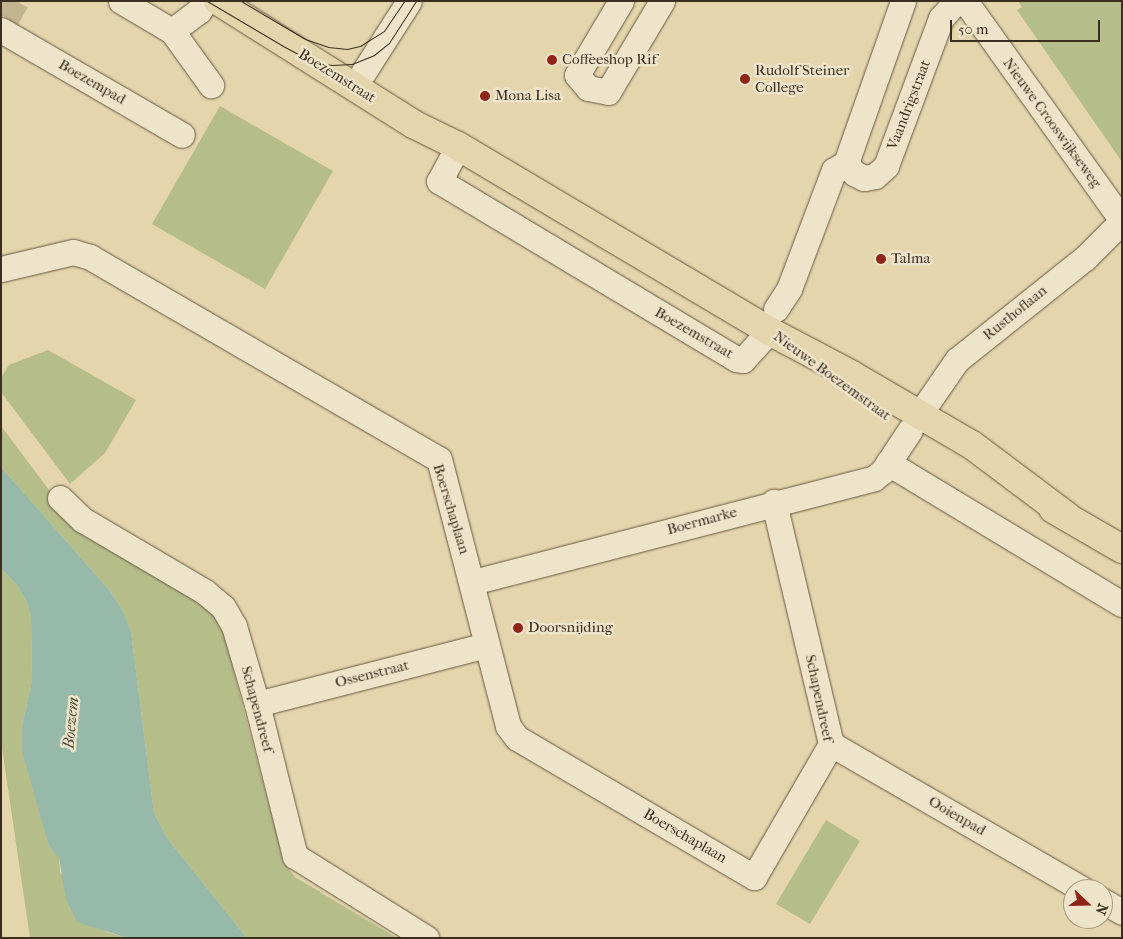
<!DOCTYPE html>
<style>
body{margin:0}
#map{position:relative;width:1123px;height:939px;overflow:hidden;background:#e5d5ac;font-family:"IM FELL French Canon",serif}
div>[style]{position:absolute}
.green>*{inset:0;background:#b5bd89}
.water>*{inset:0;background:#96b9aa}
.minor-tunnel>*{height:25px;margin-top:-12.5px;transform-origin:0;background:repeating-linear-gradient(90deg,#c3b490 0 25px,transparent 0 37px)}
.roads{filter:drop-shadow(0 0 1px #665842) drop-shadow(0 0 1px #665842)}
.minor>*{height:25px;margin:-12.5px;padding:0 12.5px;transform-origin:12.5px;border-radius:12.5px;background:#eee4c9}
.major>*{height:28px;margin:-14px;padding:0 14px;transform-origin:14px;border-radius:14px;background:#e5d5ac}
.tram>*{height:1px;margin:-0.5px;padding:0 0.5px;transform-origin:0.5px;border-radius:0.5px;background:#3b2e1f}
.dots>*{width:14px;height:14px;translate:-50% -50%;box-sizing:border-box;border:2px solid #eee4c9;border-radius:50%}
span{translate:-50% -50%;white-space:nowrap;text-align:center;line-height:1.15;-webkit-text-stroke:5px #eee4c9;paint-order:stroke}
.poi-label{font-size:15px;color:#3b2e1f}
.left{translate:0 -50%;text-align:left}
.street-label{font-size:15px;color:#3b2e1f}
.water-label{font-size:16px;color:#4d4a3b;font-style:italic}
.frame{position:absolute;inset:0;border:2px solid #3b2e1f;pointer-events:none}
.north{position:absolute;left:1063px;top:879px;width:50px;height:50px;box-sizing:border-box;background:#eee4c9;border:1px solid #a69b85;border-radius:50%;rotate:111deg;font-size:14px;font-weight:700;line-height:20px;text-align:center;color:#3b2e1f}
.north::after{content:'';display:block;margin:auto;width:18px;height:22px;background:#8f2418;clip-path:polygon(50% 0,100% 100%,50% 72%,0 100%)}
.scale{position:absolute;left:950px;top:20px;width:150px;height:22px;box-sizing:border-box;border:2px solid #3b2e1f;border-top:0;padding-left:6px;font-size:15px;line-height:18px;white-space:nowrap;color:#3b2e1f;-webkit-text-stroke:4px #eee4c9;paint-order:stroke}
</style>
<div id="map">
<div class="green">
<i style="clip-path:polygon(1018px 1px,1122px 1px,1122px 162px,1017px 10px,1022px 7px)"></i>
<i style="clip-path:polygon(220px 106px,333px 171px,265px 289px,152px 224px)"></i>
<i style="clip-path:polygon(48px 350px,136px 400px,105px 453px,70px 484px,1px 392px,1px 378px,9px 365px)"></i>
<i style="clip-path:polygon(1px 426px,70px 518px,202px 600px,220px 619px,284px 863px,295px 877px,397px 938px,247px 938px,167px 838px,154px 813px,131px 632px,123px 611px,110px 591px,1px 467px)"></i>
<i style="clip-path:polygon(1px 569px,17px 585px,27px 602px,31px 618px,32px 681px,22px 726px,49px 846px,59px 857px,60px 872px,106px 932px,127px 938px,30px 938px,1px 741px)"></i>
<i style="clip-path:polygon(826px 820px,860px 841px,810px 924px,776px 904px)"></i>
</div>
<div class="water">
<i style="clip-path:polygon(1px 467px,110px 591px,123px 611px,131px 632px,154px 813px,167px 838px,247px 938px,127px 938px,77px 922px,66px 899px,59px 858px,49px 846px,22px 751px,22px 726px,32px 681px,31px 619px,27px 602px,17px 585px,1px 569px)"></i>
</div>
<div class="minor-tunnel">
<i style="left:7px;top:18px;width:20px;rotate:-60deg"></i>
</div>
<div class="roads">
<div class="minor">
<i style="left:121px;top:1px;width:59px;rotate:30.5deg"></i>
<i style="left:172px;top:31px;width:34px;rotate:-37deg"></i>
<i style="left:199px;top:11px;width:12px;rotate:-59deg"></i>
<i style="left:621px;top:1px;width:86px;rotate:120.7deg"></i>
<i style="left:577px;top:75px;width:17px;rotate:50deg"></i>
<i style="left:588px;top:88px;width:20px;rotate:11deg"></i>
<i style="left:608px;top:92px;width:106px;rotate:-59.3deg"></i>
<i style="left:965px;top:1px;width:269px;rotate:54.4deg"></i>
<i style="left:1px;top:30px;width:209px;rotate:30.1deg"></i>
<i style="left:172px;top:31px;width:67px;rotate:54.2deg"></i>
<i style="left:363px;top:73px;width:85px;rotate:-57.4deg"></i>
<i style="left:458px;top:146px;width:40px;rotate:118deg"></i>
<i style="left:439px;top:181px;width:346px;rotate:30.9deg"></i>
<i style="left:736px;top:359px;width:7px;rotate:8deg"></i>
<i style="left:743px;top:360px;width:39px;rotate:-48deg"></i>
<i style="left:846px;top:163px;width:13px;rotate:51deg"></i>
<i style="left:854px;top:173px;width:11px;rotate:27deg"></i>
<i style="left:864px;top:178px;width:11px;rotate:-10deg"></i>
<i style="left:875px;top:176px;width:15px;rotate:-42deg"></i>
<i style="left:886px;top:166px;width:158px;rotate:-69.6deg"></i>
<i style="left:941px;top:18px;width:23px;rotate:-47deg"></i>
<i style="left:1px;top:269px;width:74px;rotate:-13.3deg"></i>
<i style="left:73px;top:252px;width:18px;rotate:16deg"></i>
<i style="left:90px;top:257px;width:403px;rotate:30.1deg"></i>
<i style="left:439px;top:459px;width:276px;rotate:75.5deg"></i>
<i style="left:508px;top:726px;width:15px;rotate:53deg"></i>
<i style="left:517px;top:738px;width:275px;rotate:30.4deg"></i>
<i style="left:754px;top:877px;width:154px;rotate:-59.9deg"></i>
<i style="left:831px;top:744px;width:249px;rotate:-103.3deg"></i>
<i style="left:776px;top:309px;width:24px;rotate:-57deg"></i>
<i style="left:789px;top:289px;width:127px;rotate:-69.3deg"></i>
<i style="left:834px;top:170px;width:14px;rotate:-30deg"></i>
<i style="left:846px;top:163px;width:172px;rotate:-70.6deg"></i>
<i style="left:919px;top:415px;width:67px;rotate:-55.4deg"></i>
<i style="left:957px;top:360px;width:164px;rotate:-38.6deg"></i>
<i style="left:1085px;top:258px;width:52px;rotate:-45deg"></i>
<i style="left:888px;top:463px;width:273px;rotate:31.1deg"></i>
<i style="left:60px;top:498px;width:32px;rotate:44deg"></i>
<i style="left:83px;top:520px;width:142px;rotate:30.5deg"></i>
<i style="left:205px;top:592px;width:23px;rotate:40deg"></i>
<i style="left:223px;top:607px;width:22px;rotate:60deg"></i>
<i style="left:234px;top:626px;width:81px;rotate:73.6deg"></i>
<i style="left:257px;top:704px;width:157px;rotate:76deg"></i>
<i style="left:295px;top:856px;width:155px;rotate:32deg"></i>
<i style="left:473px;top:582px;width:414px;rotate:-14.5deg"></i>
<i style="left:874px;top:478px;width:11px;rotate:-38deg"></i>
<i style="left:883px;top:471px;width:49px;rotate:-56.6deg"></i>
<i style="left:257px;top:704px;width:237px;rotate:-14.4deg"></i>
<i style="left:831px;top:744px;width:290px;rotate:30deg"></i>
<i style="left:1103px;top:901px;width:22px;rotate:30deg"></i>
</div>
<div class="major">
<i style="left:218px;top:1px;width:231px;rotate:32.2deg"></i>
<i style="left:413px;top:124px;width:50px;rotate:26.1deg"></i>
<i style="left:458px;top:146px;width:362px;rotate:30.7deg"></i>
<i style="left:769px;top:331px;width:94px;rotate:27.9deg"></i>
<i style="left:852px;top:375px;width:139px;rotate:30.3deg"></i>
<i style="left:972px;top:445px;width:120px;rotate:36.9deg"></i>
<i style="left:1053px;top:509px;width:80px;rotate:30.1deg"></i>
</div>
</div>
<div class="tram">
<i style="left:207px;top:1px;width:88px;rotate:30.6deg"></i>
<i style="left:283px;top:46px;width:34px;rotate:28deg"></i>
<i style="left:313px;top:62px;width:19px;rotate:9deg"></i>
<i style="left:332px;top:65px;width:20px;rotate:-3deg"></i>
<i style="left:352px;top:64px;width:24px;rotate:-22deg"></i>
<i style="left:374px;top:55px;width:19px;rotate:-39deg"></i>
<i style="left:389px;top:43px;width:50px;rotate:-57.3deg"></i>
<i style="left:241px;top:1px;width:74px;rotate:30.7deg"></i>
<i style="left:305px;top:39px;width:24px;rotate:19deg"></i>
<i style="left:328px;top:47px;width:19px;rotate:6deg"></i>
<i style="left:347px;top:49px;width:13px;rotate:-13deg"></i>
<i style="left:360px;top:46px;width:28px;rotate:-32deg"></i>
<i style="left:384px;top:31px;width:36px;rotate:-56deg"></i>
</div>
<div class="dots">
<i style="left:552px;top:60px;background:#8f2418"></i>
<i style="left:745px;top:79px;background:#8f2418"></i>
<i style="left:485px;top:96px;background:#8f2418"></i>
<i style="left:881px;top:259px;background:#8f2418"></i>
<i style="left:518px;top:628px;background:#8f2418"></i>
</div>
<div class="poi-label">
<span class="left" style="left:562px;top:60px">Coffeeshop Rif</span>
<span class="left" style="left:755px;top:79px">Rudolf Steiner<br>College</span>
<span class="left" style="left:495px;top:96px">Mona Lisa</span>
<span class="left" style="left:891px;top:259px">Talma</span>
<span class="left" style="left:528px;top:628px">Doorsnijding</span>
</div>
<div class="street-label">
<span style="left:337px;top:76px;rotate:32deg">Boezemstraat</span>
<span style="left:92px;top:82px;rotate:30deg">Boezempad</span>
<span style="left:909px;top:105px;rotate:-69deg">Vaandrigstraat</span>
<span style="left:1052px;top:123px;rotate:54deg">Nieuwe Crooswijkseweg</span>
<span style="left:1015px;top:313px;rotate:-39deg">Rusthoflaan</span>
<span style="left:694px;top:333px;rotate:30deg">Boezemstraat</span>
<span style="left:832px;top:376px;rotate:36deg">Nieuwe Boezemstraat</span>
<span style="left:451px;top:509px;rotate:73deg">Boerschaplaan</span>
<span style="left:702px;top:521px;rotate:-15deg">Boermarke</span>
<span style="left:372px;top:674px;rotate:-14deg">Ossenstraat</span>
<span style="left:819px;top:698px;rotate:78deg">Schapendreef</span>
<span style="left:257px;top:709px;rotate:75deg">Schapendreef</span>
<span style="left:957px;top:816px;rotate:30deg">Ooienpad</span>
<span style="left:685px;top:836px;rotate:30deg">Boerschaplaan</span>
</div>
<div class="water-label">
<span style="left:71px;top:723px;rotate:-85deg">Boezem</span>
</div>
<div class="frame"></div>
<div class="north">N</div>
<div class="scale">50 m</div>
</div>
